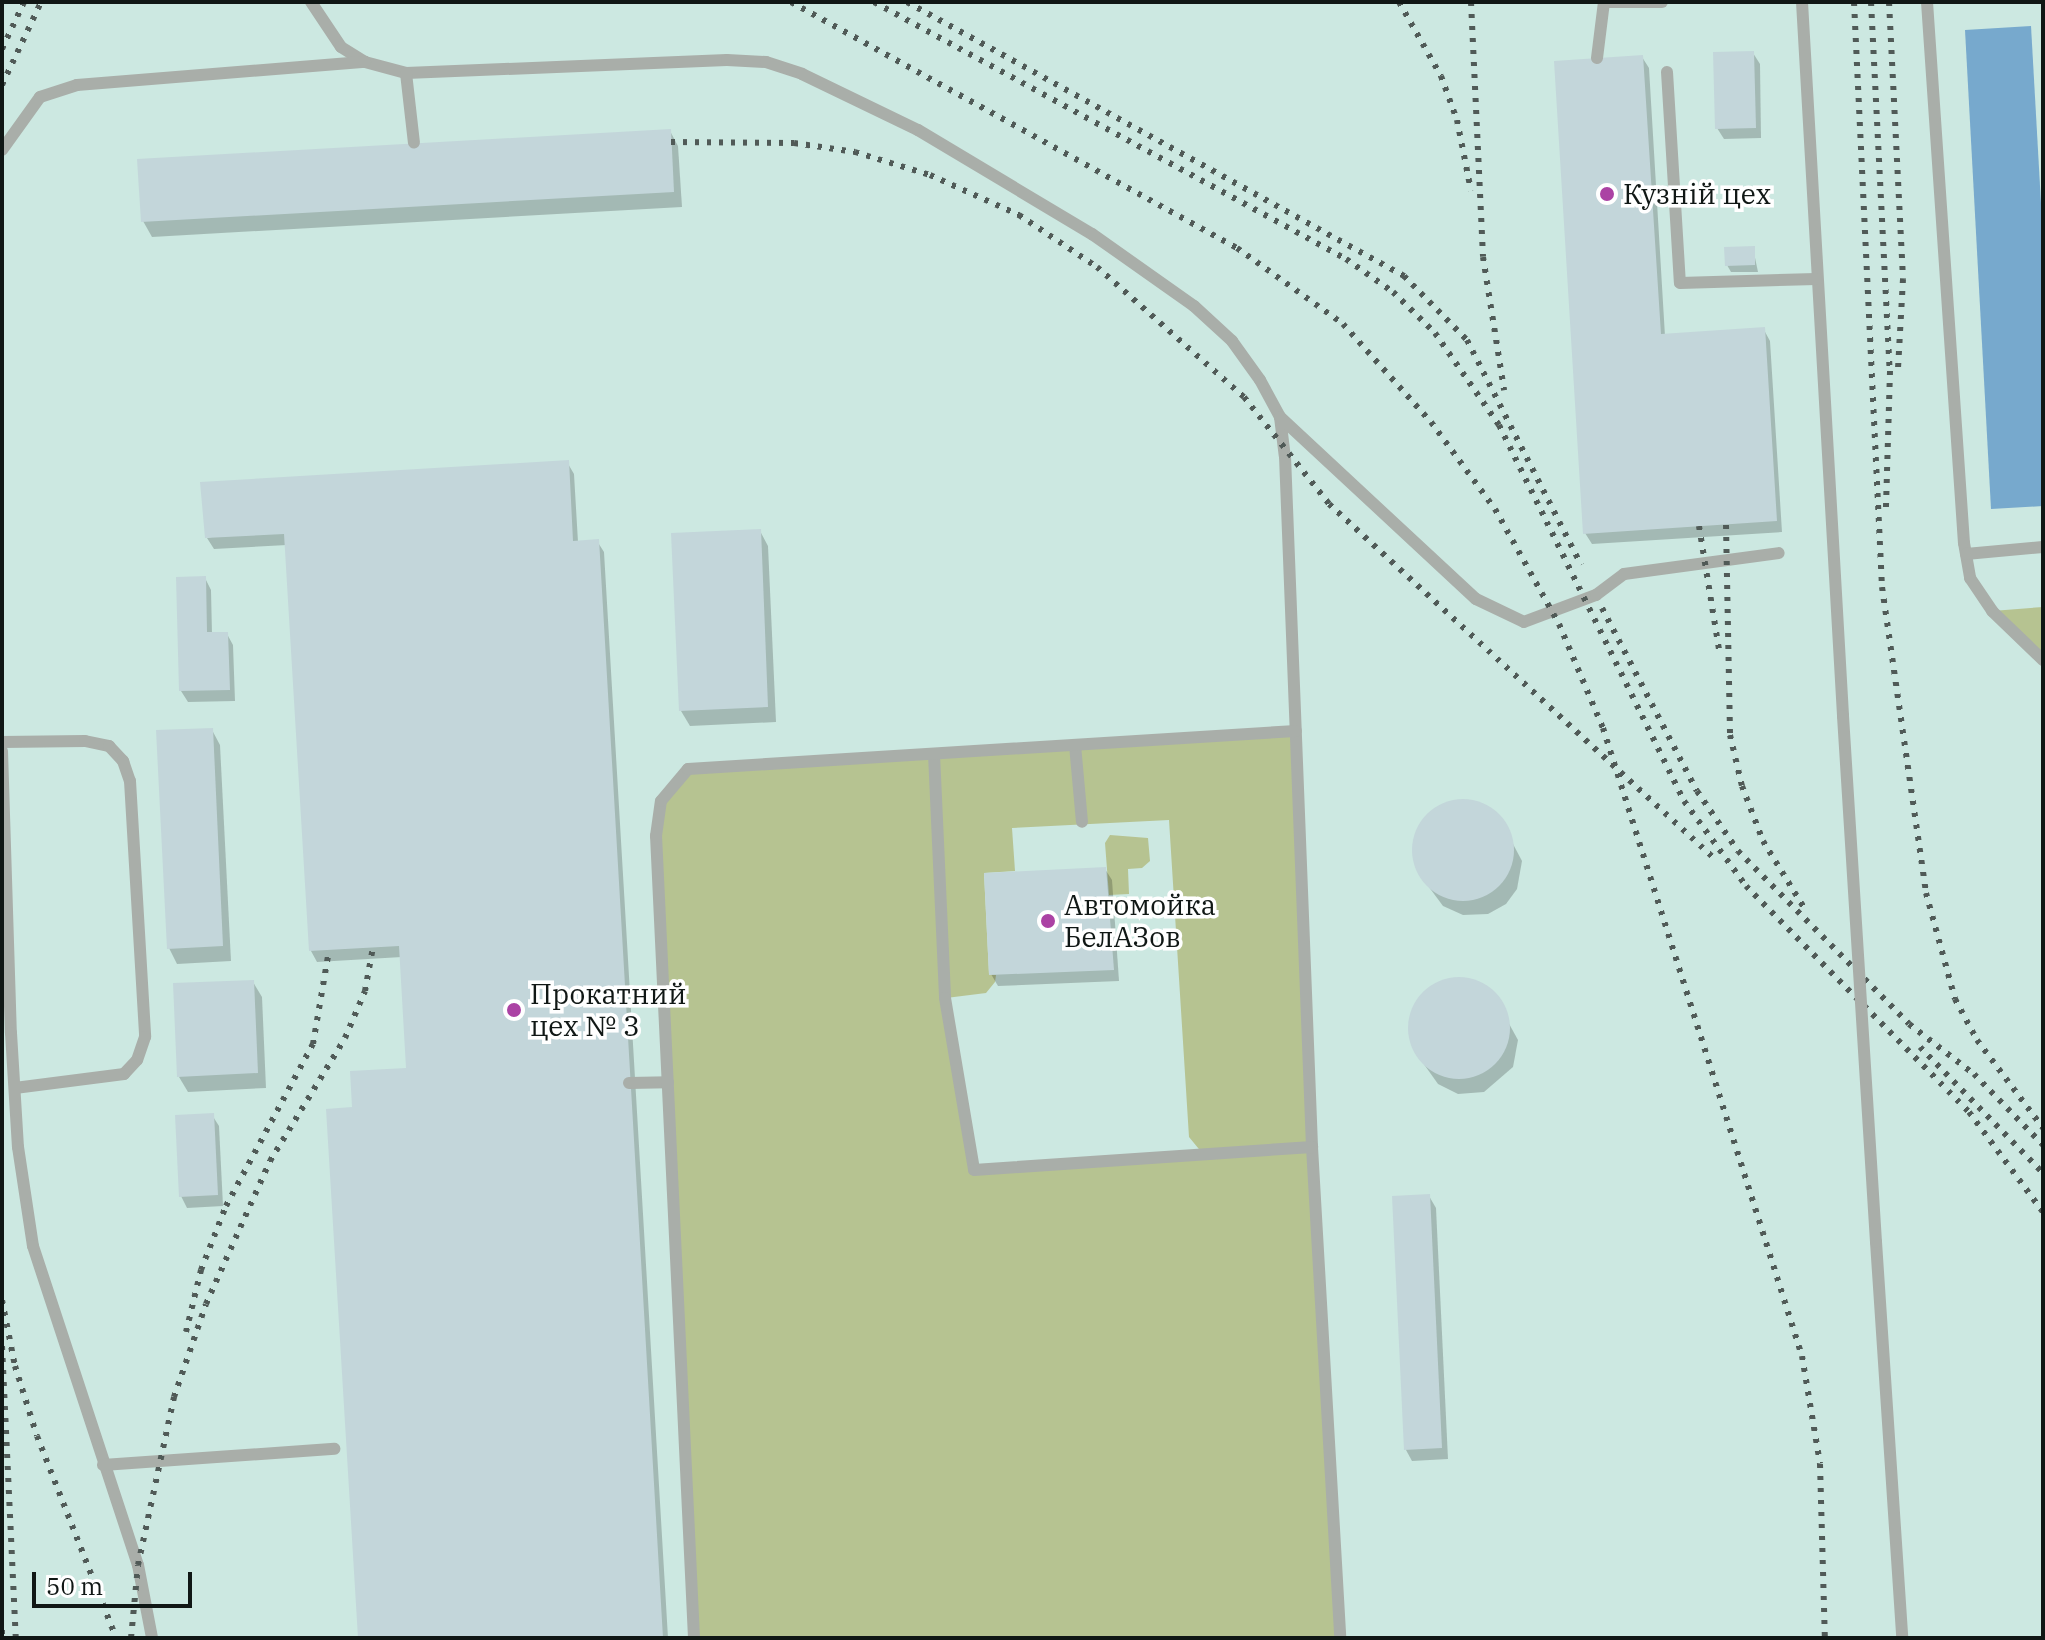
<!DOCTYPE html>
<meta charset="utf-8">
<style>
body{margin:0}
#map{position:relative;width:2045px;height:1640px;overflow:hidden;background:#e0f3ee;font-family:"IBM Plex Serif",serif}
div>[style]{position:absolute}
.built>*{inset:0;background:#cce8e1}
.green>*{inset:0;background:#b6c391}
.water>*{inset:0;background:#77a9cd}
.shadow>*{inset:0;background:#0003}
.building>*{inset:0;background:#c3d6da}
.round{border-radius:50%}
.lane>*{height:12px;margin:-6px;padding:0 6px;transform-origin:6px;border-radius:6px;background:#a9aea9}
.rail>*{height:6px;margin-top:-3px;transform-origin:0;background:repeating-linear-gradient(90deg,#505a57 0 4px,transparent 0 12px)}
.lane-bridge>*{height:12px;margin:-6px;padding:0 6px;transform-origin:6px;border-radius:6px;background:#a9aea9}
.dots>*{width:22px;height:22px;translate:-50% -50%;box-sizing:border-box;border:4px solid #fff;border-radius:50%}
span{translate:-50% -50%;white-space:nowrap;text-align:center;line-height:1.15;-webkit-text-stroke:7px #fff;paint-order:stroke}
.poi-label{font-size:28px;color:#101715}
.left{translate:0 -50%;text-align:left}
.frame{position:absolute;inset:0;border:4px solid #101715;pointer-events:none}
.scale{position:absolute;left:32px;top:1572px;width:160px;height:36px;box-sizing:border-box;border:4px solid #101715;border-top:0;padding-left:10px;font-size:24px;line-height:28px;white-space:nowrap;color:#101715;-webkit-text-stroke:6px #fff;paint-order:stroke}
</style>
<div id="map">
<div class="built">
<i style="clip-path:polygon(2px 2px,2043px 2px,2043px 1638px,2px 1638px)"></i>
</div>
<div class="green">
<i style="clip-path:polygon(2043px 607px,2043px 660px,1992px 611px)"></i>
<i style="clip-path:polygon(evenodd,1296px 731px,1340px 1638px,697px 1638px,656px 836px,661px 801px,688px 769px,1296px 731px,1169px 820px,1189px 1137px,1203px 1154px,974px 1170px,946px 998px,986px 993px,995px 982px,996px 975px,989px 974px,984px 873px,1015px 871px,1012px 828px,1169px 820px)"></i>
<i style="clip-path:polygon(1110px 835px,1148px 838px,1150px 861px,1142px 868px,1128px 869px,1129px 894px,1109px 895px,1105px 843px)"></i>
</div>
<div class="water">
<i style="clip-path:polygon(2031px 26px,2043px 239px,2043px 506px,1991px 509px,1965px 30px)"></i>
</div>
<div class="shadow">
<i style="clip-path:polygon(1753px 53px,1760px 64px,1761px 138px,1724px 139px,1717px 128px)"></i>
<i style="clip-path:polygon(1642px 57px,1649px 68px,1665px 336px,1764px 330px,1770px 341px,1782px 532px,1592px 544px,1585px 533px)"></i>
<i style="clip-path:polygon(670px 131px,678px 146px,682px 207px,152px 237px,143px 221px)"></i>
<i style="clip-path:polygon(1753px 248px,1758px 272px,1731px 272px,1727px 265px)"></i>
<i style="clip-path:polygon(567px 462px,574px 474px,578px 542px,597px 541px,604px 552px,668px 1638px,360px 1638px,354px 1109px,408px 1070px,402px 957px,317px 962px,311px 951px,287px 545px,214px 549px,207px 538px)"></i>
<i style="clip-path:polygon(760px 531px,768px 546px,776px 722px,690px 726px,681px 711px)"></i>
<i style="clip-path:polygon(205px 578px,211px 590px,212px 634px,227px 634px,233px 645px,235px 701px,188px 702px,181px 691px)"></i>
<i style="clip-path:polygon(212px 730px,220px 745px,231px 961px,177px 964px,169px 948px)"></i>
<i style="clip-path:polygon(1467px 800px,1496px 812px,1522px 861px,1517px 889px,1506px 904px,1488px 914px,1463px 915px,1443px 906px,1420px 875px,1414px 852px,1418px 831px,1430px 813px)"></i>
<i style="clip-path:polygon(1105px 869px,1112px 880px,1119px 981px,998px 986px,991px 974px)"></i>
<i style="clip-path:polygon(1462px 979px,1491px 991px,1518px 1040px,1513px 1067px,1484px 1092px,1458px 1094px,1438px 1084px,1416px 1053px,1409px 1031px,1413px 1010px,1426px 992px,1441px 982px)"></i>
<i style="clip-path:polygon(253px 982px,262px 997px,266px 1088px,188px 1092px,179px 1077px)"></i>
<i style="clip-path:polygon(212px 1115px,219px 1126px,223px 1206px,187px 1208px,181px 1196px)"></i>
<i style="clip-path:polygon(1429px 1196px,1436px 1208px,1448px 1459px,1412px 1461px,1406px 1450px)"></i>
</div>
<div class="building">
<i style="clip-path:polygon(1754px 51px,1756px 128px,1715px 129px,1713px 52px)"></i>
<i style="clip-path:polygon(1643px 55px,1661px 334px,1765px 327px,1777px 521px,1583px 534px,1554px 61px)"></i>
<i style="clip-path:polygon(671px 129px,674px 192px,141px 222px,137px 159px)"></i>
<i style="clip-path:polygon(1755px 246px,1755px 265px,1725px 266px,1724px 247px)"></i>
<i style="clip-path:polygon(569px 460px,573px 541px,599px 539px,663px 1638px,358px 1638px,326px 1109px,352px 1107px,350px 1071px,406px 1068px,399px 946px,309px 951px,284px 534px,205px 538px,200px 482px)"></i>
<i style="clip-path:polygon(761px 529px,768px 707px,679px 711px,671px 533px)"></i>
<i style="clip-path:polygon(206px 576px,207px 632px,228px 632px,230px 690px,179px 691px,176px 577px)"></i>
<i style="clip-path:polygon(213px 728px,223px 946px,167px 949px,156px 730px)"></i>
<i class="round" style="left:1412px;top:799px;width:102px;height:102px"></i>
<i style="clip-path:polygon(1106px 867px,1114px 970px,989px 975px,984px 873px)"></i>
<i class="round" style="left:1408px;top:977px;width:102px;height:102px"></i>
<i style="clip-path:polygon(254px 980px,258px 1073px,177px 1077px,173px 983px)"></i>
<i style="clip-path:polygon(214px 1113px,218px 1195px,179px 1197px,175px 1115px)"></i>
<i style="clip-path:polygon(1430px 1194px,1442px 1448px,1404px 1450px,1392px 1196px)"></i>
</div>
<div class="lane">
<i style="left:311px;top:2px;width:54px;rotate:56.3deg"></i>
<i style="left:341px;top:47px;width:28px;rotate:32deg"></i>
<i style="left:365px;top:62px;width:42px;rotate:15deg"></i>
<i style="left:406px;top:73px;width:321px;rotate:-2.3deg"></i>
<i style="left:727px;top:60px;width:39px;rotate:3deg"></i>
<i style="left:766px;top:62px;width:38px;rotate:18deg"></i>
<i style="left:802px;top:74px;width:129px;rotate:25.8deg"></i>
<i style="left:918px;top:130px;width:203px;rotate:30.9deg"></i>
<i style="left:1092px;top:234px;width:125px;rotate:35.2deg"></i>
<i style="left:1194px;top:306px;width:52px;rotate:42.6deg"></i>
<i style="left:1232px;top:341px;width:48px;rotate:54.3deg"></i>
<i style="left:1260px;top:380px;width:42px;rotate:61.6deg"></i>
<i style="left:1280px;top:417px;width:39px;rotate:83deg"></i>
<i style="left:1285px;top:456px;width:692px;rotate:87.76deg"></i>
<i style="left:1312px;top:1147px;width:492px;rotate:86.7deg"></i>
<i style="left:1802px;top:2px;width:715px;rotate:86.71deg"></i>
<i style="left:1927px;top:2px;width:542px;rotate:86.09deg"></i>
<i style="left:1964px;top:543px;width:36px;rotate:80deg"></i>
<i style="left:1970px;top:578px;width:40px;rotate:56deg"></i>
<i style="left:1992px;top:611px;width:71px;rotate:43.9deg"></i>
<i style="left:1597px;top:58px;width:56px;rotate:-82.9deg"></i>
<i style="left:1604px;top:2px;width:58px"></i>
<i style="left:1667px;top:72px;width:211px;rotate:86.5deg"></i>
<i style="left:1680px;top:283px;width:136px;rotate:-1.7deg"></i>
<i style="left:406px;top:73px;width:70px;rotate:83.5deg"></i>
<i style="left:2px;top:150px;width:65px;rotate:-54.4deg"></i>
<i style="left:40px;top:97px;width:39px;rotate:-18deg"></i>
<i style="left:77px;top:85px;width:289px;rotate:-4.6deg"></i>
<i style="left:1280px;top:417px;width:267px;rotate:42.9deg"></i>
<i style="left:1476px;top:599px;width:53px;rotate:25.6deg"></i>
<i style="left:1524px;top:622px;width:77px;rotate:-20.6deg"></i>
<i style="left:1596px;top:595px;width:35px;rotate:-37deg"></i>
<i style="left:1624px;top:574px;width:156px;rotate:-7.7deg"></i>
<i style="left:1966px;top:554px;width:77px;rotate:-5.2deg"></i>
<i style="left:2px;top:742px;width:83px;rotate:-0.7deg"></i>
<i style="left:85px;top:741px;width:25px;rotate:12deg"></i>
<i style="left:109px;top:746px;width:21px;rotate:47deg"></i>
<i style="left:123px;top:761px;width:21px;rotate:71deg"></i>
<i style="left:130px;top:781px;width:256px;rotate:86.6deg"></i>
<i style="left:145px;top:1037px;width:24px;rotate:109deg"></i>
<i style="left:137px;top:1060px;width:19px;rotate:133deg"></i>
<i style="left:124px;top:1074px;width:110px;rotate:172.7deg"></i>
<i style="left:1075px;top:745px;width:77px;rotate:84.8deg"></i>
<i style="left:2px;top:751px;width:282px;rotate:88.2deg"></i>
<i style="left:11px;top:1033px;width:114px;rotate:86.5deg"></i>
<i style="left:18px;top:1147px;width:100px;rotate:81.4deg"></i>
<i style="left:33px;top:1246px;width:336px;rotate:71.8deg"></i>
<i style="left:138px;top:1565px;width:74px;rotate:79.1deg"></i>
<i style="left:934px;top:754px;width:244px;rotate:87.4deg"></i>
<i style="left:945px;top:998px;width:174px;rotate:80.4deg"></i>
<i style="left:974px;top:1170px;width:339px;rotate:-3.9deg"></i>
<i style="left:629px;top:1083px;width:39px;rotate:-1deg"></i>
<i style="left:1876px;top:1242px;width:397px;rotate:86.2deg"></i>
<i style="left:103px;top:1465px;width:232px;rotate:-4deg"></i>
<i style="left:694px;top:1638px;width:803px;rotate:-92.71deg"></i>
<i style="left:656px;top:836px;width:35px;rotate:-82deg"></i>
<i style="left:661px;top:801px;width:42px;rotate:-49.8deg"></i>
<i style="left:688px;top:769px;width:609px;rotate:-3.58deg"></i>
</div>
<div class="rail">
<i style="left:791px;top:2px;width:509px;rotate:28.88deg"></i>
<i style="left:1237px;top:248px;width:130px;rotate:35.6deg"></i>
<i style="left:1343px;top:324px;width:132px;rotate:48.1deg"></i>
<i style="left:1431px;top:422px;width:108px;rotate:53.7deg"></i>
<i style="left:1495px;top:509px;width:132px;rotate:60.9deg"></i>
<i style="left:1559px;top:624px;width:113px;rotate:67.1deg"></i>
<i style="left:1603px;top:728px;width:659px;rotate:72.42deg"></i>
<i style="left:1802px;top:1356px;width:109px;rotate:80.5deg"></i>
<i style="left:1820px;top:1464px;width:174px;rotate:88.4deg"></i>
<i style="left:874px;top:2px;width:537px;rotate:28.57deg"></i>
<i style="left:1346px;top:259px;width:57px;rotate:35.1deg"></i>
<i style="left:1393px;top:292px;width:59px;rotate:44.3deg"></i>
<i style="left:1435px;top:333px;width:112px;rotate:55.2deg"></i>
<i style="left:1499px;top:425px;width:419px;rotate:63.8deg"></i>
<i style="left:1684px;top:801px;width:105px;rotate:53.9deg"></i>
<i style="left:1746px;top:886px;width:317px;rotate:45.4deg"></i>
<i style="left:1969px;top:1112px;width:124px;rotate:53.5deg"></i>
<i style="left:907px;top:2px;width:568px;rotate:28.87deg"></i>
<i style="left:1404px;top:276px;width:90px;rotate:45.5deg"></i>
<i style="left:1467px;top:340px;width:252px;rotate:63.1deg"></i>
<i style="left:1399px;top:2px;width:85px;rotate:60.4deg"></i>
<i style="left:1441px;top:76px;width:47px;rotate:70deg"></i>
<i style="left:1457px;top:120px;width:72px;rotate:78.8deg"></i>
<i style="left:1471px;top:2px;width:255px;rotate:87.3deg"></i>
<i style="left:1483px;top:257px;width:135px;rotate:81deg"></i>
<i style="left:1854px;top:2px;width:586px;rotate:87.26deg"></i>
<i style="left:1882px;top:587px;width:309px;rotate:81.8deg"></i>
<i style="left:1926px;top:893px;width:110px;rotate:74.7deg"></i>
<i style="left:1955px;top:999px;width:47px;rotate:61.8deg"></i>
<i style="left:1977px;top:1040px;width:110px;rotate:53.1deg"></i>
<i style="left:1871px;top:2px;width:369px;rotate:87.1deg"></i>
<i style="left:1890px;top:371px;width:138px;rotate:91.7deg"></i>
<i style="left:1889px;top:2px;width:277px;rotate:87.1deg"></i>
<i style="left:1903px;top:279px;width:90px;rotate:93.2deg"></i>
<i style="left:2px;top:49px;width:52px;rotate:-64.9deg"></i>
<i style="left:2px;top:85px;width:92px;rotate:-64.8deg"></i>
<i style="left:671px;top:142px;width:123px;rotate:0.5deg"></i>
<i style="left:794px;top:143px;width:62px;rotate:8.4deg"></i>
<i style="left:855px;top:152px;width:78px;rotate:17deg"></i>
<i style="left:930px;top:175px;width:98px;rotate:24.2deg"></i>
<i style="left:1019px;top:215px;width:94px;rotate:33.7deg"></i>
<i style="left:1097px;top:267px;width:196px;rotate:41.5deg"></i>
<i style="left:1244px;top:397px;width:137px;rotate:51.5deg"></i>
<i style="left:1329px;top:504px;width:526px;rotate:42.61deg"></i>
<i style="left:1726px;top:525px;width:210px;rotate:88.9deg"></i>
<i style="left:1730px;top:735px;width:52px;rotate:76.8deg"></i>
<i style="left:1742px;top:786px;width:59px;rotate:69.1deg"></i>
<i style="left:1763px;top:841px;width:82px;rotate:58.4deg"></i>
<i style="left:1699px;top:526px;width:125px;rotate:80.8deg"></i>
<i style="left:1602px;top:608px;width:206px;rotate:62.6deg"></i>
<i style="left:1697px;top:791px;width:73px;rotate:55.7deg"></i>
<i style="left:1738px;top:851px;width:243px;rotate:45.3deg"></i>
<i style="left:1909px;top:1024px;width:82px;rotate:37.6deg"></i>
<i style="left:1974px;top:1074px;width:99px;rotate:45.8deg"></i>
<i style="left:1920px;top:1047px;width:176px;rotate:45.7deg"></i>
<i style="left:2px;top:1300px;width:67px;rotate:78.9deg"></i>
<i style="left:15px;top:1366px;width:73px;rotate:72.6deg"></i>
<i style="left:37px;top:1436px;width:217px;rotate:68.6deg"></i>
<i style="left:186px;top:1332px;width:64px;rotate:-76.4deg"></i>
<i style="left:201px;top:1270px;width:69px;rotate:-68.7deg"></i>
<i style="left:226px;top:1206px;width:184px;rotate:-61.8deg"></i>
<i style="left:313px;top:1044px;width:95px;rotate:-80.3deg"></i>
<i style="left:2px;top:1346px;width:292px;rotate:87.3deg"></i>
<i style="left:2px;top:1630px;width:8px;rotate:90deg"></i>
<i style="left:131px;top:1638px;width:73px;rotate:-84.5deg"></i>
<i style="left:138px;top:1565px;width:172px;rotate:-77.9deg"></i>
<i style="left:174px;top:1397px;width:98px;rotate:-71deg"></i>
<i style="left:206px;top:1304px;width:157px;rotate:-65.9deg"></i>
<i style="left:270px;top:1161px;width:144px;rotate:-58.6deg"></i>
<i style="left:345px;top:1038px;width:51px;rotate:-66.9deg"></i>
<i style="left:365px;top:991px;width:45px;rotate:-79.7deg"></i>
</div>
<div class="lane-bridge">
<i style="left:1843px;top:716px;width:527px;rotate:86.41deg"></i>
</div>
<div class="dots">
<i style="left:1607px;top:194px;background:#ab42a4"></i>
<i style="left:1048px;top:921px;background:#ab42a4"></i>
<i style="left:514px;top:1010px;background:#ab42a4"></i>
</div>
<div class="poi-label">
<span class="left" style="left:1623px;top:194px">Кузній цех</span>
<span class="left" style="left:1064px;top:921px">Автомойка<br>БелАЗов</span>
<span class="left" style="left:530px;top:1010px">Прокатний<br>цех № 3</span>
</div>
<div class="frame"></div>
<div class="scale">50 m</div>
</div>
